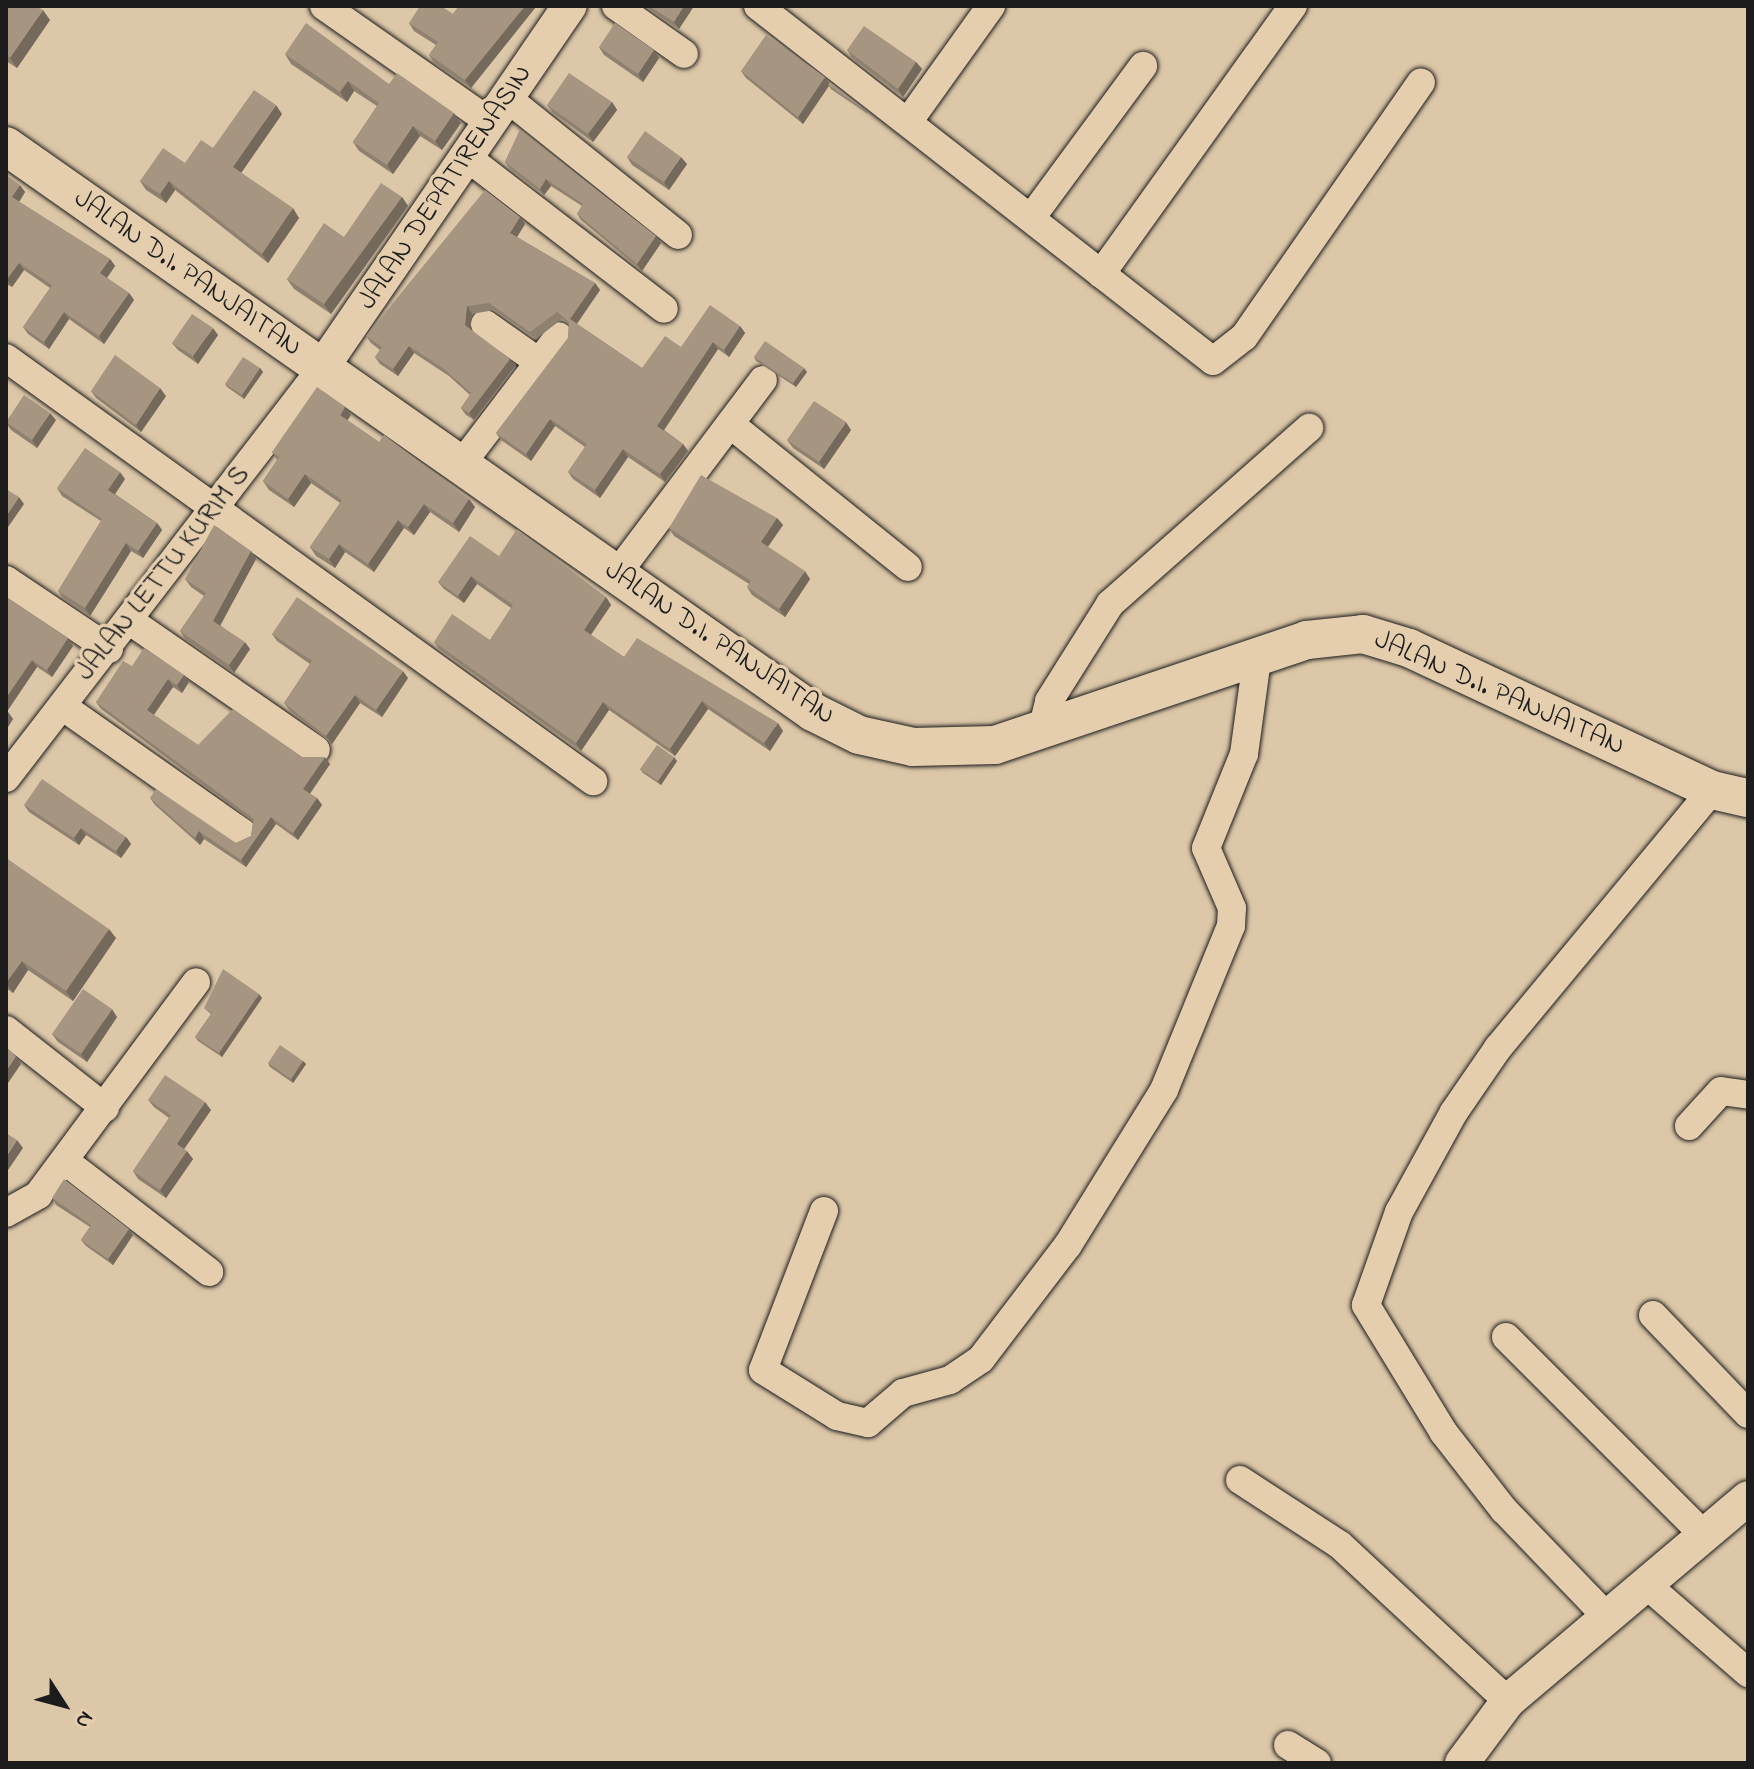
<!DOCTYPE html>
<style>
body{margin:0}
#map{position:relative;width:1754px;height:1769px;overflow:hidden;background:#dcc7a8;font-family:"Indie Flower",sans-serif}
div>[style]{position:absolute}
.roads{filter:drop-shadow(0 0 2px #1c1c1c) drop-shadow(0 0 2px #1c1c1c)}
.minor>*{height:28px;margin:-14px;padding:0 14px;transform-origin:14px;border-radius:14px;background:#e4ceae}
.tertiary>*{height:34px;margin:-17px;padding:0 17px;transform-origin:17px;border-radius:17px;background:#e4ceae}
.secondary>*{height:38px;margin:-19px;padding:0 19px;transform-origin:19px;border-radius:19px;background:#e4ceae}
.wall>*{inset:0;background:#8f816f}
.shaded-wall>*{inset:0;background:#74695a}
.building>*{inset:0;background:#a69681}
span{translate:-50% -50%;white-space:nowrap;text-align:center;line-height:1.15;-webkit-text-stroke:7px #e4ceae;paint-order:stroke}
.street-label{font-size:28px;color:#1c1c1c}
.frame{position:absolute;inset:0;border:8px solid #1c1c1c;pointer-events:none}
.north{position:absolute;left:24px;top:1665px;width:80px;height:80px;-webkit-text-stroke:6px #e4ceae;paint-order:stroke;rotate:126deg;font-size:22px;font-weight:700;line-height:32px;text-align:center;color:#1c1c1c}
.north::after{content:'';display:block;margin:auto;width:28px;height:36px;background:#1c1c1c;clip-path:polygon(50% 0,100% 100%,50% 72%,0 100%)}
</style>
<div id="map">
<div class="roads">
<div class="minor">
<i style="left:324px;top:6px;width:204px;rotate:35deg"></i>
<i style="left:616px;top:6px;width:83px;rotate:35.2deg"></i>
<i style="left:758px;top:6px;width:577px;rotate:37.96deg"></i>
<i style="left:1213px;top:361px;width:39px;rotate:-38deg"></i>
<i style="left:1244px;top:337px;width:310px;rotate:-55.2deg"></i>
<i style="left:507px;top:98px;width:219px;rotate:38.7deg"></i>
<i style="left:908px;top:122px;width:143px;rotate:-54.4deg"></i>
<i style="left:468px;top:158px;width:247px;rotate:37.6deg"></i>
<i style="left:1031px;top:218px;width:189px;rotate:-53.6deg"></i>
<i style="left:1101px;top:274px;width:330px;rotate:-54.4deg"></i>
<i style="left:485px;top:324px;width:66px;rotate:35.1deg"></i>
<i style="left:6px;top:358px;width:724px;rotate:35.78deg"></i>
<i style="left:730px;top:424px;width:228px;rotate:38.8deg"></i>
<i style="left:460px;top:466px;width:163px;rotate:-52.7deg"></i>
<i style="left:616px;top:575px;width:244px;rotate:-53deg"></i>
<i style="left:6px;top:580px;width:124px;rotate:33.8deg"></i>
<i style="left:130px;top:621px;width:226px;rotate:34.7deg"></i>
<i style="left:62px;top:706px;width:221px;rotate:35.1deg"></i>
<i style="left:1042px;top:730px;width:30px;rotate:-76deg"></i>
<i style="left:1049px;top:701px;width:115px;rotate:-57.8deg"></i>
<i style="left:1110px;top:604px;width:266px;rotate:-41.5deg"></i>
<i style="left:6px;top:778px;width:516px;rotate:-52.4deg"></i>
<i style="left:6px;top:1030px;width:126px;rotate:38.2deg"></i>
<i style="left:1689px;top:1126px;width:47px;rotate:-47.6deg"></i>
<i style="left:1721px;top:1091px;width:27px;rotate:8deg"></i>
<i style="left:65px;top:1161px;width:182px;rotate:37.6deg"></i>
<i style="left:824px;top:1211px;width:170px;rotate:111deg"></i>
<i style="left:763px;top:1370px;width:87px;rotate:31.9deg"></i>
<i style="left:837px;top:1416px;width:32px;rotate:13deg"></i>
<i style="left:868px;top:1423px;width:46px;rotate:-40.6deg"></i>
<i style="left:903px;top:1393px;width:49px;rotate:-15.5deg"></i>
<i style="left:950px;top:1380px;width:37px;rotate:-34deg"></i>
<i style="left:981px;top:1359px;width:143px;rotate:-52.7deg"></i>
<i style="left:1068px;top:1245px;width:182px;rotate:-58.2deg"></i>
<i style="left:1164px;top:1090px;width:177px;rotate:-67.8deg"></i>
<i style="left:1231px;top:926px;width:18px;rotate:-87deg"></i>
<i style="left:1232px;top:908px;width:65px;rotate:-113.4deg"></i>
<i style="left:1206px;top:848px;width:101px;rotate:-68deg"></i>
<i style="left:1244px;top:754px;width:96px;rotate:-82.2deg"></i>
<i style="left:6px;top:1213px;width:37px;rotate:-29deg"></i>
<i style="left:38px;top:1195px;width:265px;rotate:-53.4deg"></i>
<i style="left:1653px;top:1315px;width:137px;rotate:46.2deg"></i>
<i style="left:1506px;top:1337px;width:280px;rotate:45deg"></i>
<i style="left:1240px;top:1480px;width:119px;rotate:33deg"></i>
<i style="left:1340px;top:1545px;width:229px;rotate:42.9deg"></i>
<i style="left:1648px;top:1586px;width:133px;rotate:41deg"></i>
<i style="left:1608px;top:1618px;width:150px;rotate:-133.9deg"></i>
<i style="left:1504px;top:1510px;width:98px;rotate:-127.9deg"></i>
<i style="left:1444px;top:1433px;width:150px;rotate:-121.4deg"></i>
<i style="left:1366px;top:1305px;width:99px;rotate:-70.5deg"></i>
<i style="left:1399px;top:1212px;width:114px;rotate:-61.2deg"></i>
<i style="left:1454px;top:1112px;width:78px;rotate:-55.5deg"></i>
<i style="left:1498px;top:1048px;width:335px;rotate:-50.3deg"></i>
<i style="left:1288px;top:1745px;width:34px;rotate:32deg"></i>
</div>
<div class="tertiary">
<i style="left:321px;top:369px;width:440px;rotate:-55.6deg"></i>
<i style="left:1462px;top:1763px;width:77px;rotate:-53.4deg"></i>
<i style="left:1508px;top:1701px;width:314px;rotate:-40.2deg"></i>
</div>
<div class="secondary">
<i style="left:6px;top:146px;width:986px;rotate:35.04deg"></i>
<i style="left:813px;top:712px;width:51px;rotate:26.6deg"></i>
<i style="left:859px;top:735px;width:55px;rotate:12.5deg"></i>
<i style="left:913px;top:747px;width:82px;rotate:-1.4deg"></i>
<i style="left:995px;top:745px;width:329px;rotate:-18.6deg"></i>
<i style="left:1307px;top:640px;width:56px;rotate:-6.1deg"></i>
<i style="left:1363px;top:634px;width:48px;rotate:16.9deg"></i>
<i style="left:1409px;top:648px;width:335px;rotate:25.1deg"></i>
<i style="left:1712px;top:790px;width:37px;rotate:13deg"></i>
</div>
</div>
<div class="wall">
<i style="clip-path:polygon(6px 6px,50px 20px,17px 68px,6px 61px)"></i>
<i style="clip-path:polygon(459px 6px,534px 6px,535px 8px,471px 88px,434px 63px,429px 55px,436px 45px,414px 31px,409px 23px,453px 14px)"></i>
<i style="clip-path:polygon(643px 6px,694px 6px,679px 29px)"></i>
<i style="clip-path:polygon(599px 47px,654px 50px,659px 58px,643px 82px,604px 55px)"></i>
<i style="clip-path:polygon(847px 50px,916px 62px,922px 69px,903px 97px,852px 58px)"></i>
<i style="clip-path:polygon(285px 54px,389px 84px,461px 123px,442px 150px,420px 136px,393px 174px,359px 151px,353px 142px,377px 106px,354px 91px,347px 102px,291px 64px)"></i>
<i style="clip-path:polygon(741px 71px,825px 77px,830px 83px,865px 110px,868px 114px,831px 89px,829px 86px,803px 124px,746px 78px)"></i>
<i style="clip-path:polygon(612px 102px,617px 110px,593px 142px,553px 113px,547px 105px)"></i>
<i style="clip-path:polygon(282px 114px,241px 173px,299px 218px,268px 263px,175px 190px,166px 203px,146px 190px,140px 181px,185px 163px)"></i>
<i style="clip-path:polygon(520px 130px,661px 243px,642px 271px,581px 220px,577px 214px,582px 206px,551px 186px,544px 195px,510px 169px,505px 162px)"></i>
<i style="clip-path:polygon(627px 157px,687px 164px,669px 190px,632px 165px)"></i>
<i style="clip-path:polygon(6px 175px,25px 192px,19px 202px,110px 259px,115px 266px,107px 278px,129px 293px,134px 300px,104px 344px,69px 319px,49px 349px,28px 334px,23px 327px,50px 288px,24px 270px,12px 287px,6px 284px)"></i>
<i style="clip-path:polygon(402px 197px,408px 206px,331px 314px,294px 289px,287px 279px)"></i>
<i style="clip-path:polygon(520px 217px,525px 224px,517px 237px,595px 283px,600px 290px,577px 324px,642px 368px,681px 347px,740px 326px,745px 333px,729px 357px,718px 349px,664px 430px,683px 444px,688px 451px,665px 482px,628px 457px,600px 498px,573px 479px,568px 472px,585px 447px,555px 426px,531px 461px,501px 440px,496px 433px,568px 338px,569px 325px,562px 319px,536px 339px,494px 310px,472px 314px,470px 329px,515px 366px,474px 420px,466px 415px,461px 408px,470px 395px,449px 376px,414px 353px,398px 376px,380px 364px,375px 357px,380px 350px,371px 343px,366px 336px)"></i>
<i style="clip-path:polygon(218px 335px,198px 364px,178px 350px,172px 343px)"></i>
<i style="clip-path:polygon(754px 357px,807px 372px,796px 387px,756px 361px)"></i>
<i style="clip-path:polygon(260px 368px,263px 372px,244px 399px,227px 387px,225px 384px)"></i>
<i style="clip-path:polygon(91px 391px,166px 396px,141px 432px,96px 398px)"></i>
<i style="clip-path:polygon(351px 415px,347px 420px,379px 442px,469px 499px,475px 507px,459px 532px,430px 512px,414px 535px,404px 528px,374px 572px,345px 552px,335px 568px,316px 556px,310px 547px,340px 503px,311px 483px,294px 507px,269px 490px,263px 481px,277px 460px,272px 452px)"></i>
<i style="clip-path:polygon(56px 420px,37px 448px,11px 430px,6px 423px)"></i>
<i style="clip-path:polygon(851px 430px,824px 469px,793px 448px,787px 440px)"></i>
<i style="clip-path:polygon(125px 479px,115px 494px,157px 523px,162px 530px,143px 558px,131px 551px,90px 616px,63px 598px,58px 591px,101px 521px,62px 496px,57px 488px)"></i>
<i style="clip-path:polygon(777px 518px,783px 525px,768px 547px,810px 579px,785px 617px,752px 595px,747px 587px,749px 584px,674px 536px,669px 528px)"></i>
<i style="clip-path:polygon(251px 551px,256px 559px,220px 625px,250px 649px,234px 673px,185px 639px,180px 631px,204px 596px,191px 587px,185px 579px)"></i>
<i style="clip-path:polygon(499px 556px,606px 597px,611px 605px,591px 635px,624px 657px,783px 731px,770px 751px,708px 709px,675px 756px,609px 710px,581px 751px,439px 649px,434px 642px,490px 640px,511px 608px,477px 584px,464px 603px,444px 589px,438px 582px)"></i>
<i style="clip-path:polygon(6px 597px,68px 638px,73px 646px,52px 677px,37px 667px,7px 711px,13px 719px,6px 730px)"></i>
<i style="clip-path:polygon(272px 634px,408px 678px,382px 717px,360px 703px,332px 744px,290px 711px,284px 703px,310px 664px,277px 641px)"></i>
<i style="clip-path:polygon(132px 666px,184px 675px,189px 682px,182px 693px,173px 687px,154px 715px,198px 745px,302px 757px,330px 764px,310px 794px,317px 798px,322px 805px,298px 840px,276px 824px,246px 867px,204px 839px,200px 845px,155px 805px,150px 798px,236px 843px,251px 836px,253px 822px,101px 709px,96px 702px)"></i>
<i style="clip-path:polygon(677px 761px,661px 785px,643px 773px,640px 769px)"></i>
<i style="clip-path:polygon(24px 805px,126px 837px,131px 844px,121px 858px,86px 835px,79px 845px,29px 812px)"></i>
<i style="clip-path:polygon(6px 858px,116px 938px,73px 1001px,28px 970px,13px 993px,6px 988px)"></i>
<i style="clip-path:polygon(262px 998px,222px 1057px,198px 1041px,195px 1037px,211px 1014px,204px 1008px)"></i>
<i style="clip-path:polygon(117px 1017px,87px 1062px,58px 1042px,52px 1034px)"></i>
<i style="clip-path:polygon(303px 1061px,306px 1064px,293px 1083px,270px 1067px,268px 1063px)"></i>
<i style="clip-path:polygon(148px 1100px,211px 1110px,184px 1149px,193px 1159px,166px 1198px,138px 1179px,133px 1171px,169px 1118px,154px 1107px)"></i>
<i style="clip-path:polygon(52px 1198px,129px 1229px,133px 1235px,113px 1265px,86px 1246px,81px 1240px,90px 1227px,56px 1205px)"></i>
</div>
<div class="shaded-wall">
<i style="clip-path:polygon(525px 6px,534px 6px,535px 8px,471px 88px,465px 80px)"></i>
<i style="clip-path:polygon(684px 6px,694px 6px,679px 29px,674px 22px)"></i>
<i style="clip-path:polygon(43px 10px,50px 20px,17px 68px,10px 58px)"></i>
<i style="clip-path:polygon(654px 50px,659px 58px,643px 82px,638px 74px)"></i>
<i style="clip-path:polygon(916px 62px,922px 69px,903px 97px,898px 89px)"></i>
<i style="clip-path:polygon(825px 77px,830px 84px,803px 124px,798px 117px)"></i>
<i style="clip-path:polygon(348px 81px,354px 91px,347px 102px,340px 92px)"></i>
<i style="clip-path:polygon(612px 102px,617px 110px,593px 142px,588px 134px)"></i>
<i style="clip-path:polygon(276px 105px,282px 114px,239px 176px,233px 167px)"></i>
<i style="clip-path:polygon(454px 113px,461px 123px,442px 150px,435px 141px)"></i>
<i style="clip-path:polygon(413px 126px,420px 136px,393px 174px,387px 165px)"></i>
<i style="clip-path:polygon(681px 157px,687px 164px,669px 190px,664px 182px)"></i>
<i style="clip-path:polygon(546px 179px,551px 186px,544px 195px,540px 189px)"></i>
<i style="clip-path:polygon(169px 181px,175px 190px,166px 203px,160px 194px)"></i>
<i style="clip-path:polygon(20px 185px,25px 192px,17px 205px,12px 197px)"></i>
<i style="clip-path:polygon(402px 197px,408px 206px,331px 314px,324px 304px)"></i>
<i style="clip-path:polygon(293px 208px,299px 218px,268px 263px,262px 254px)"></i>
<i style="clip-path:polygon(520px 217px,525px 224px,515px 240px,510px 233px)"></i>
<i style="clip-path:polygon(656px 236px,661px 243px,642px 271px,637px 264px)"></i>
<i style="clip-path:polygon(110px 259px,115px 266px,105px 280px,100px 273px)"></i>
<i style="clip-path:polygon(19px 263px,24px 270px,12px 287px,7px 280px)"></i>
<i style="clip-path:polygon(595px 283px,600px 290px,575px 326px,570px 319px)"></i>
<i style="clip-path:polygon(129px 293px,134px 300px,104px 344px,99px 336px)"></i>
<i style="clip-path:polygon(467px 306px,472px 314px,470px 332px,465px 325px)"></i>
<i style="clip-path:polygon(64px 312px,69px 319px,49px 349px,44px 342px)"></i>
<i style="clip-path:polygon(740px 326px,745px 333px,729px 357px,724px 350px)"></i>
<i style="clip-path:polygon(213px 328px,218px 335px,198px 364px,193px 356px)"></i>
<i style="clip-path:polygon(713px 342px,718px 349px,662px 433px,657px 426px)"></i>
<i style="clip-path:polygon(409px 346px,414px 353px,398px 376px,393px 369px)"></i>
<i style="clip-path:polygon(510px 359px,515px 366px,474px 420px,469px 413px)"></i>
<i style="clip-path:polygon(260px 368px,263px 372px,244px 399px,242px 395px)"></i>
<i style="clip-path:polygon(804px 368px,807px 372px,796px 387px,793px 383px)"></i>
<i style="clip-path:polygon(160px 388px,166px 396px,141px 432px,136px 425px)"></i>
<i style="clip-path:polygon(345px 407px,351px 415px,345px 424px,340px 415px)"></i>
<i style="clip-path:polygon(50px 413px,56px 420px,37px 448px,32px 440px)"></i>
<i style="clip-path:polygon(550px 419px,555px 426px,531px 461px,526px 454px)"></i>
<i style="clip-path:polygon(846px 422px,851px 430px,824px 469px,819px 462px)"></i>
<i style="clip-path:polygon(683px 444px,688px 451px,665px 482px,660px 474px)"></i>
<i style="clip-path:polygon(623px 449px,628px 457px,600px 498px,595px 490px)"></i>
<i style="clip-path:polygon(120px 472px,125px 479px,113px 497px,108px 490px)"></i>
<i style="clip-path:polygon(305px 474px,311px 483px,294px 507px,288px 499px)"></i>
<i style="clip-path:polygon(19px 497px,24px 504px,6px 530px,6px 516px)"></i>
<i style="clip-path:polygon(469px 499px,475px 507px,459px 532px,453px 523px)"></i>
<i style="clip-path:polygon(424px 504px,430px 512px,414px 535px,408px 527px)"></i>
<i style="clip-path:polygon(777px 518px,783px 525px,766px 549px,761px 542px)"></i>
<i style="clip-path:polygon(398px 520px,404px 528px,374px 572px,368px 564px)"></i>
<i style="clip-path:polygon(157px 523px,162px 530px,143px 558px,138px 551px)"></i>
<i style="clip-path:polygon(126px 543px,131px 551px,90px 616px,85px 608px)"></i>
<i style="clip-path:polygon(339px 544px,345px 552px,335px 568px,329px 559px)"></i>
<i style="clip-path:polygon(251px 551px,256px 559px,219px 628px,213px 621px)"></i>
<i style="clip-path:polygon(805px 571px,810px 579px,785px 617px,779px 609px)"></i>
<i style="clip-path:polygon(471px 576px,477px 584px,464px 603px,458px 596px)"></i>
<i style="clip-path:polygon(606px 597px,611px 605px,589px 637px,584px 630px)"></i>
<i style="clip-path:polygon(68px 638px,73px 646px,52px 677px,47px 670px)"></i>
<i style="clip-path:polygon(245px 642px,250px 649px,234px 673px,229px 665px)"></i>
<i style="clip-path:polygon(32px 660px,37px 667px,6px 713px,6px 698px)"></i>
<i style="clip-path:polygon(403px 671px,408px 678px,382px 717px,376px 710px)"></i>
<i style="clip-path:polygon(184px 675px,189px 682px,182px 693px,177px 685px)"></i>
<i style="clip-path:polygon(168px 679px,173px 687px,152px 717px,147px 710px)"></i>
<i style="clip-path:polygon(355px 695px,360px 703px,332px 744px,326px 736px)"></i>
<i style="clip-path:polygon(702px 701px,708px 709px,675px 756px,670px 749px)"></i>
<i style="clip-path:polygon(603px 702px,609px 710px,581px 751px,576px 743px)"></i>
<i style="clip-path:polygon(8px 712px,13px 719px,6px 730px,6px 715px)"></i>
<i style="clip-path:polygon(778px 723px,783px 731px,770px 751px,764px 743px)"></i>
<i style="clip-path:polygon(325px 757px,330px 764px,308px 796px,303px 789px)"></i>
<i style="clip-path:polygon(674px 757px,677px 761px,661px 785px,658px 781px)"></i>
<i style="clip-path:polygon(317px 798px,322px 805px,298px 840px,293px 833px)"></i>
<i style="clip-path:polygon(271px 817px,276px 824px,246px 867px,241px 860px)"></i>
<i style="clip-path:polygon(81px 828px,86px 835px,79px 845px,74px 838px)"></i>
<i style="clip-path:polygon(199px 831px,204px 839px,200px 845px,195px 838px)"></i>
<i style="clip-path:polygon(126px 837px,131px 844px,121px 858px,116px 851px)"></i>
<i style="clip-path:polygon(109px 929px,116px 938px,73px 1001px,66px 991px)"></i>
<i style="clip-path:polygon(22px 961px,28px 970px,13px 993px,6px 983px)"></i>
<i style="clip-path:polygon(259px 994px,262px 998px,222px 1057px,219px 1053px)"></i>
<i style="clip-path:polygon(112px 1009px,117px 1017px,87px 1062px,81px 1054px)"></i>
<i style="clip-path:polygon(16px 1056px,21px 1064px,6px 1086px,6px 1071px)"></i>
<i style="clip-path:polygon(303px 1061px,306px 1064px,293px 1083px,291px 1079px)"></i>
<i style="clip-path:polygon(205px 1102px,211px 1110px,182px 1152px,177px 1144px)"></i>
<i style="clip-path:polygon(17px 1140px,23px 1148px,6px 1173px,6px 1157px)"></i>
<i style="clip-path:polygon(187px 1151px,193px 1159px,166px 1198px,160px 1190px)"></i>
<i style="clip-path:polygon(129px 1229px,133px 1235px,113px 1265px,108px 1259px)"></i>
</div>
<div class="building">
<i style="clip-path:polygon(6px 6px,36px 6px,43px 10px,10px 58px,6px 55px)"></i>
<i style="clip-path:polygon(420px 6px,441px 6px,453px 14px,459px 6px,525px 6px,465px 80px,429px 55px,438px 42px,409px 23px)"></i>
<i style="clip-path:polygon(649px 6px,684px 6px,674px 22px)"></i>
<i style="clip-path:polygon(306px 23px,389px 84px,397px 73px,454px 113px,435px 141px,413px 126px,387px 165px,353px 142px,379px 103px,348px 81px,340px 92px,285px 54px)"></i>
<i style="clip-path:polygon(615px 23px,654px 50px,638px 74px,599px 47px)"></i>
<i style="clip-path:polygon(864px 26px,916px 62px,898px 89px,847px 50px)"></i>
<i style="clip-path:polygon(766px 35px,825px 77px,798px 117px,741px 71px)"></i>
<i style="clip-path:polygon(569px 73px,612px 102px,588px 134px,547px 105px)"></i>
<i style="clip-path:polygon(830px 82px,865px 110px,828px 85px)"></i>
<i style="clip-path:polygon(254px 90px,276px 105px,233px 167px,293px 208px,262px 254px,169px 181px,160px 194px,140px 181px,163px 148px,185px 163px,201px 140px,213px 148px)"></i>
<i style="clip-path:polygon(520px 130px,656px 236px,637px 264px,577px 214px,583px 204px,546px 179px,540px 189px,505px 162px)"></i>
<i style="clip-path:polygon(645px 131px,681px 157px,664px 182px,627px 157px)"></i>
<i style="clip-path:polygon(6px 175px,20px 185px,12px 197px,110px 259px,100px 273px,129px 293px,99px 336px,64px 312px,44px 342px,23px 327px,52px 285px,19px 263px,6px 280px)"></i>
<i style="clip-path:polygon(381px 183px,402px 197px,324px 304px,287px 279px,324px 223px,344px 237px)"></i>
<i style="clip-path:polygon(485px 190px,520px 217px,510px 233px,595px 283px,570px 319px,642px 368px,665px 336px,681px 347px,710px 305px,740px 326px,724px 350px,713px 342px,657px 426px,683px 444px,660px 474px,623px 449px,595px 490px,568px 472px,587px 444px,550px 419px,526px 454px,496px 433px,568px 338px,569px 322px,557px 312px,530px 332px,489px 303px,467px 306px,465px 325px,510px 359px,469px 413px,461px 408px,471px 393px,444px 369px,409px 346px,393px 369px,375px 357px,382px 347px,366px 336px)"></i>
<i style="clip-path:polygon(192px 314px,213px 328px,193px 356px,172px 343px)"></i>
<i style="clip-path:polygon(765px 341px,804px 368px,793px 383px,754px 357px)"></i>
<i style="clip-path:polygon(115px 355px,160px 388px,136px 425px,91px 391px)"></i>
<i style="clip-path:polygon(243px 357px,260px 368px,242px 395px,225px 384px)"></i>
<i style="clip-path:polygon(317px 387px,345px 407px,340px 415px,379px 442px,384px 435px,469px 499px,453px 523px,424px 504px,408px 527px,398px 520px,368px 564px,339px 544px,329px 559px,310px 547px,342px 500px,305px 474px,288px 499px,263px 481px,279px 457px,272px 452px)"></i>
<i style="clip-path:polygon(24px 395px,50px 413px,32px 440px,6px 422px)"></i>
<i style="clip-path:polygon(814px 401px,846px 422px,819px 462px,787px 440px)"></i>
<i style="clip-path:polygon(85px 448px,120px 472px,108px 490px,157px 523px,138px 551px,126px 543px,85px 608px,58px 591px,102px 519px,57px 488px)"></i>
<i style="clip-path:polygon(701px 475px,777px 518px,761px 542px,805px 571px,779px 609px,747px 587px,751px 581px,669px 528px)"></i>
<i style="clip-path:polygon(6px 489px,19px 497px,6px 516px)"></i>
<i style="clip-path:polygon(214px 525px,251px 551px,213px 621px,245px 642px,229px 665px,180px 631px,206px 593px,185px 579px)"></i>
<i style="clip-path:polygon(517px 529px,606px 597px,584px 630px,624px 657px,637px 638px,778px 723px,764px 743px,702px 701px,670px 749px,603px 702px,576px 743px,434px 642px,452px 614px,490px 640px,513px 605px,471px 576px,458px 596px,438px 582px,470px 536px,499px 556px)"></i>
<i style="clip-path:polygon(6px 597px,68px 638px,47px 670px,32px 660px,6px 698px)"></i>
<i style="clip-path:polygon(297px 597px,403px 671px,376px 710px,355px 695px,326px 736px,284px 703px,312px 661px,272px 634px)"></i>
<i style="clip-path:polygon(144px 648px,184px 675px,177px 685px,168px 679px,147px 710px,198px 745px,233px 709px,302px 757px,325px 757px,303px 789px,317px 798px,293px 833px,271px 817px,241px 860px,199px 831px,195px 838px,150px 798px,156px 789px,236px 843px,251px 836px,254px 819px,96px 702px,123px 661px,132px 666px)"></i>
<i style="clip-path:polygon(657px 745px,674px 757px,658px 781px,640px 769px)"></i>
<i style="clip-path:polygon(42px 779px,126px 837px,116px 851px,81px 828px,74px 838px,24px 805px)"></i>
<i style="clip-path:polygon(6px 858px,109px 929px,66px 991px,22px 961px,6px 983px)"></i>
<i style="clip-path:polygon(223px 969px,259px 994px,219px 1053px,195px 1037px,212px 1013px,204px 1008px)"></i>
<i style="clip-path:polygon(83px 989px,112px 1009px,81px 1054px,52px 1034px)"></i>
<i style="clip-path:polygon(280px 1045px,303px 1061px,291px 1079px,268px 1063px)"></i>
<i style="clip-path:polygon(6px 1047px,16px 1056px,6px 1071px)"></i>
<i style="clip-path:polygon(165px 1075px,205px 1102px,177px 1144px,187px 1151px,160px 1190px,133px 1171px,171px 1115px,148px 1100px)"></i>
<i style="clip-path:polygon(6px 1133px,17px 1140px,6px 1157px)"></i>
<i style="clip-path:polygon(64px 1179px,129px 1229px,108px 1259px,81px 1240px,91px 1225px,52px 1198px)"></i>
</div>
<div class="street-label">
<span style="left:446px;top:188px;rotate:-56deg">JALAN DEPATIRENASIN</span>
<span style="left:187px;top:274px;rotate:35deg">JALAN D.I. PANJAITAN</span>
<span style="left:164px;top:574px;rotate:-52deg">JALAN LETTU KURIM S</span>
<span style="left:719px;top:644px;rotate:34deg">JALAN D.I. PANJAITAN</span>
<span style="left:1499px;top:694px;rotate:24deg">JALAN D.I. PANJAITAN</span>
</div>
<div class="frame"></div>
<div class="north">N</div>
</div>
